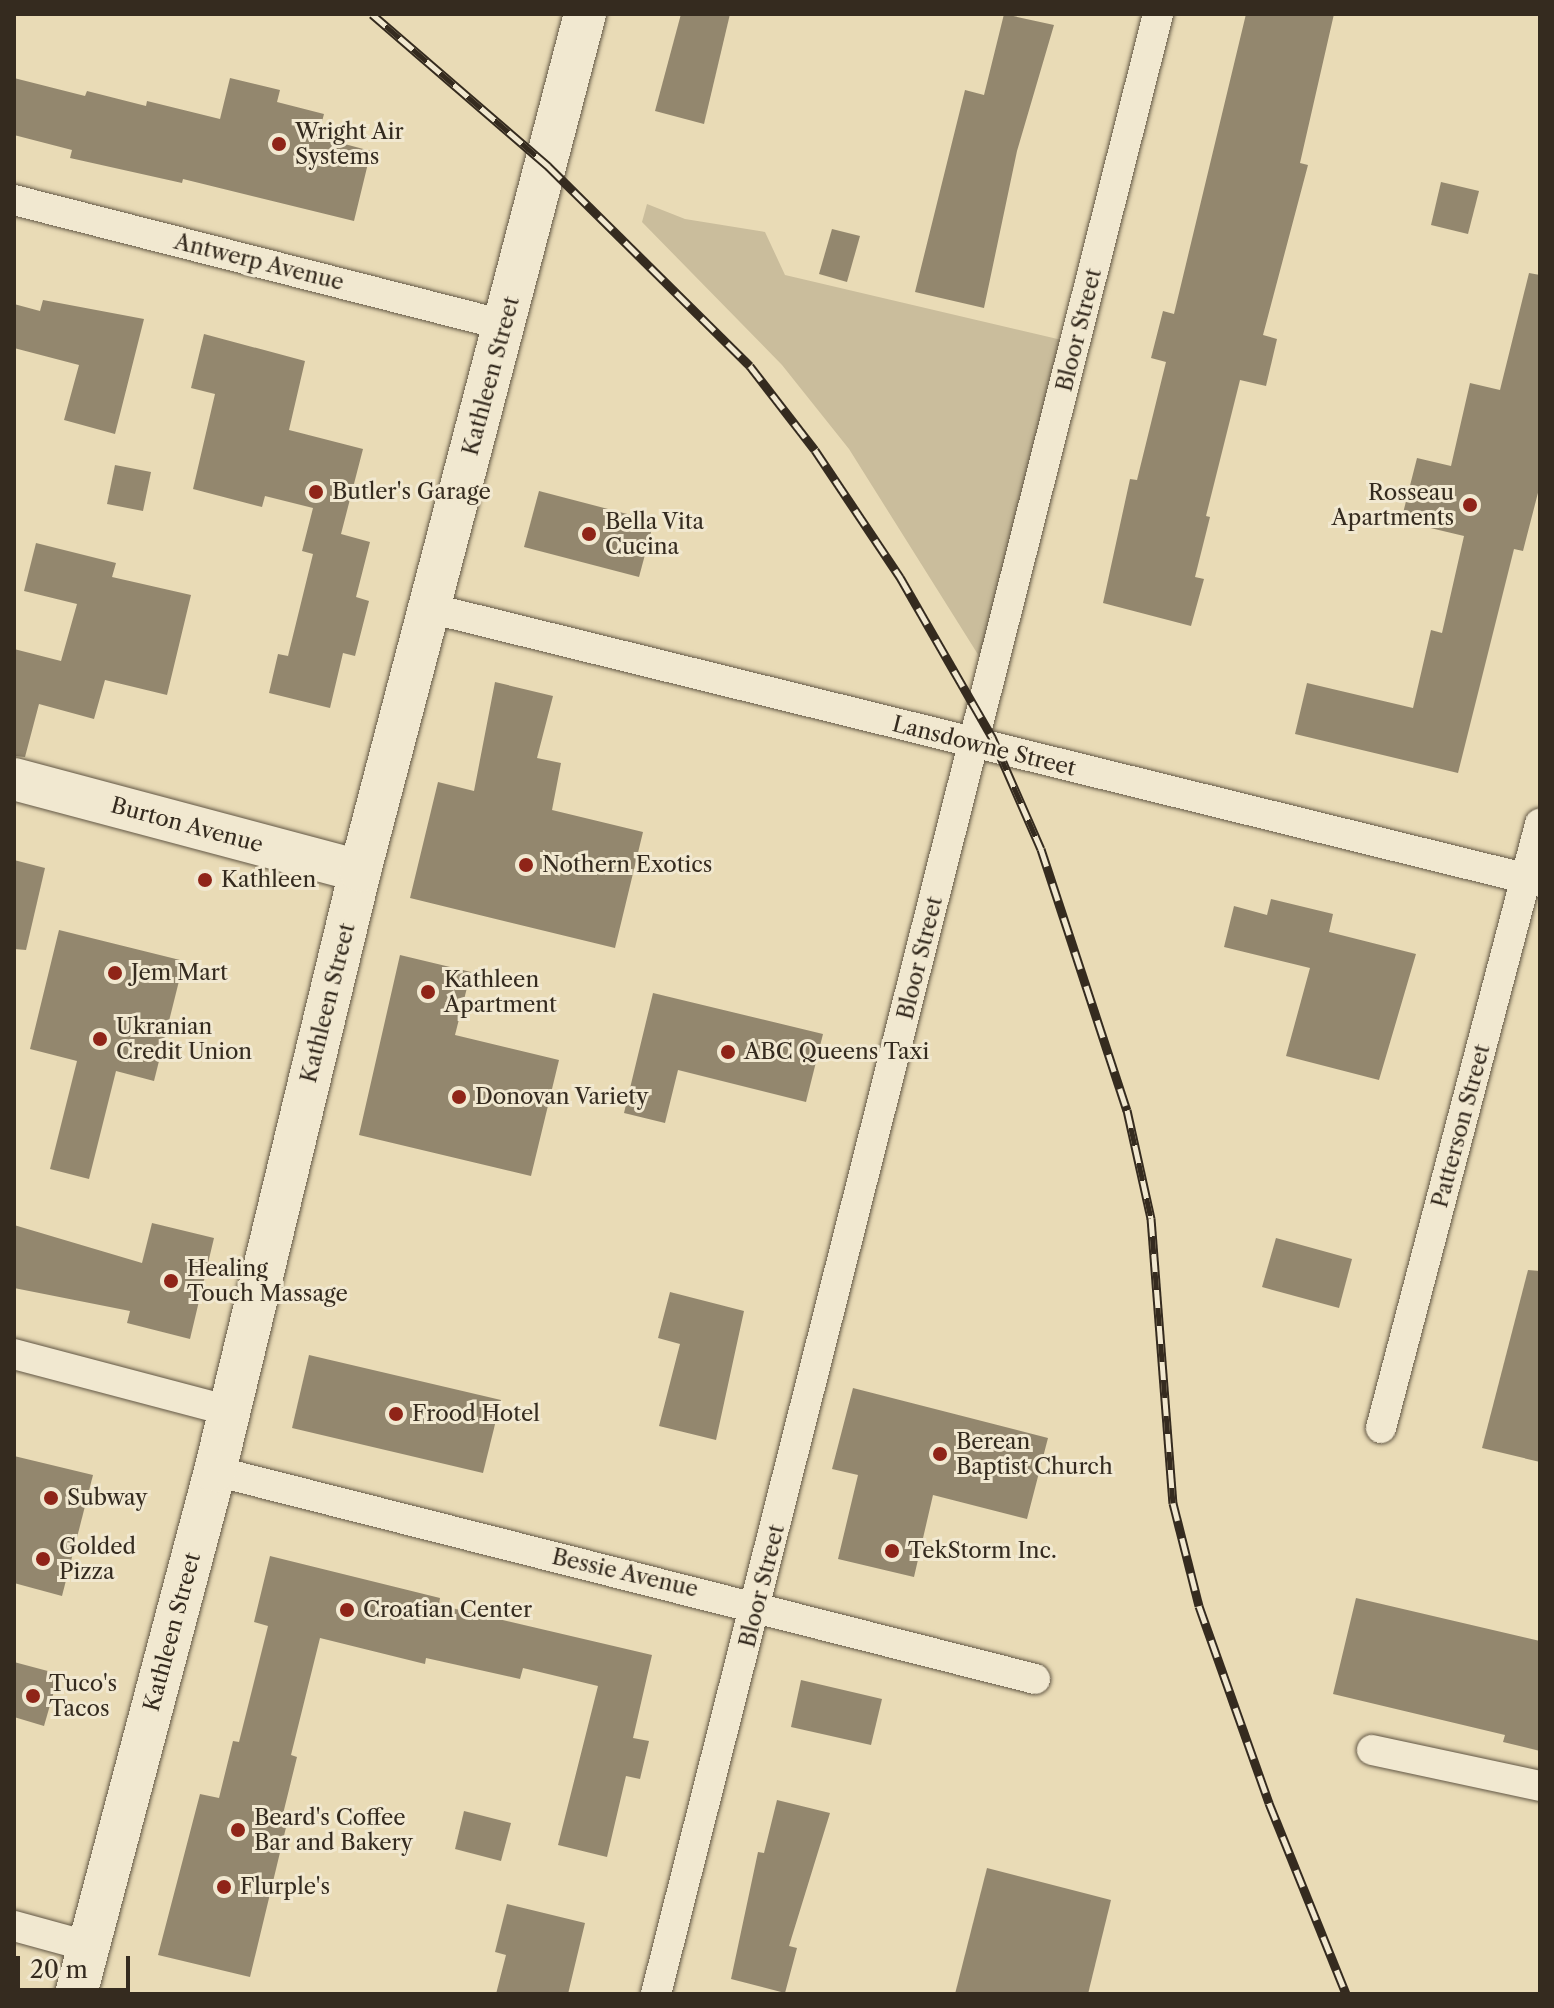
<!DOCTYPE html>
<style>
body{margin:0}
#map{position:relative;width:1554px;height:2008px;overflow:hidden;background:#e9dbb6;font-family:"Libre Caslon Text",serif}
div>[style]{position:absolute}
.green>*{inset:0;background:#cabd9c}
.building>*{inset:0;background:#93876e}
.roads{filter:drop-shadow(0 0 2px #625745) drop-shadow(0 0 2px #625745)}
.street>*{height:30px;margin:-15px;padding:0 15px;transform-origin:15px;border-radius:15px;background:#f1e8d0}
.secondary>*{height:42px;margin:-21px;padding:0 21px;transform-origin:21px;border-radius:21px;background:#f1e8d0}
.rail>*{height:9px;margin-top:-4.5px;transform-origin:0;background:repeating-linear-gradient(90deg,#f1e8d0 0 18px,#352b1f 0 36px);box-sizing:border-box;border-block:2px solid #352b1f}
.dots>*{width:22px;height:22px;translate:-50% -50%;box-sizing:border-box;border:4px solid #f1e8d0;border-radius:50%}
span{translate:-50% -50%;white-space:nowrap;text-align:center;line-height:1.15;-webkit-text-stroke:6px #f1e8d0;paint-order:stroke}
.poi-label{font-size:22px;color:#352b1f}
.left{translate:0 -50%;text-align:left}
.right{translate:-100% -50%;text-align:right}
.street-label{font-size:22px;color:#352b1f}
.frame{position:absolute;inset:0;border:16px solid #352b1f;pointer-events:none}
.scale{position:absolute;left:16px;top:1956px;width:114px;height:36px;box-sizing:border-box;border:4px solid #352b1f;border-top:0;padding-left:10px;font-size:24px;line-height:28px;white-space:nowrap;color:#352b1f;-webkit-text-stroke:6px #f1e8d0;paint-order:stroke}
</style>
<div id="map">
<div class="green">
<i style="clip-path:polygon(647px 204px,685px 219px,765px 232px,785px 275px,1079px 344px,994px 680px,849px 449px,782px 365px,642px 222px)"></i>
</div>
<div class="building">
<i style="clip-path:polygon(681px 14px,730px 14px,704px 124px,655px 111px)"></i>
<i style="clip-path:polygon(1004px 14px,1054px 25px,1017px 151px,984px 308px,915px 292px,965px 90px,984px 95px)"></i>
<i style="clip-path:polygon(1246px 14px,1334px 14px,1300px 163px,1308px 165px,1263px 335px,1277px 339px,1266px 386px,1240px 380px,1206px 516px,1210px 517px,1195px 577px,1204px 579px,1191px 626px,1103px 603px,1130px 479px,1137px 480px,1166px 362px,1151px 358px,1163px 311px,1174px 314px)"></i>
<i style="clip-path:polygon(14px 78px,85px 96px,87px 91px,146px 106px,147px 101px,220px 119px,230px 78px,280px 90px,277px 102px,324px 114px,318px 137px,371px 151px,354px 221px,183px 179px,182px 183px,70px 158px,72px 150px,14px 135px)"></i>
<i style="clip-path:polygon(1441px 182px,1479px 191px,1468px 234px,1431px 225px)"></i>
<i style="clip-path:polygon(832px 229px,860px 236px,847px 282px,819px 274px)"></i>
<i style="clip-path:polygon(1529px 273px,1540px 275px,1540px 485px,1523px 551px,1514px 549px,1458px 773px,1295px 734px,1307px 683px,1413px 708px,1431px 630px,1442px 633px,1464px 536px,1401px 521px,1417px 458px,1451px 466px,1470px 383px,1500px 390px)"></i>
<i style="clip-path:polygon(43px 300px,144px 319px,115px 434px,64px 420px,79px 365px,14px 348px,14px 304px,40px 311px)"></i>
<i style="clip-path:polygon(204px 334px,305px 361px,289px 430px,363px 449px,341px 534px,370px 542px,356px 597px,369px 601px,355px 656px,343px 653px,330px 708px,269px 693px,278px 654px,288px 656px,313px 554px,302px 551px,313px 508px,265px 496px,262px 507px,193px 489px,215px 394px,191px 388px)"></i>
<i style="clip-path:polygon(115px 465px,151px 472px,143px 511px,107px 504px)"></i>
<i style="clip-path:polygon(539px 491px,654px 521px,639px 577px,524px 547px)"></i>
<i style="clip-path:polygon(36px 543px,116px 563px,112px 577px,191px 595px,167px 695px,105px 680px,94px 719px,39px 704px,25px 757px,14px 756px,14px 649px,61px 661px,77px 604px,24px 591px)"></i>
<i style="clip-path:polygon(495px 682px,553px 696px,537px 758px,561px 763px,552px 810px,643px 832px,615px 948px,410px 898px,438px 782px,474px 791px)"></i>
<i style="clip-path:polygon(14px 860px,45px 868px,26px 950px,14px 949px)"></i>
<i style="clip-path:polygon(1271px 899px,1333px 914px,1329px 932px,1416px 954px,1379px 1080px,1286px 1056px,1310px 968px,1224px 947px,1234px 906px,1267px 915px)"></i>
<i style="clip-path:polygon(59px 930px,184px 961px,154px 1081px,116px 1071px,89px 1179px,50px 1169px,77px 1061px,30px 1049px)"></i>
<i style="clip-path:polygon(400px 955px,471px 972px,455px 1035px,559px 1060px,531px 1176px,359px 1135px)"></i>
<i style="clip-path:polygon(653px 993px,823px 1034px,806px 1102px,678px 1070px,665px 1123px,624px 1113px)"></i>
<i style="clip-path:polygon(152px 1223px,214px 1238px,190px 1339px,127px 1323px,130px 1311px,14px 1288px,14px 1225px,142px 1263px)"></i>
<i style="clip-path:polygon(1276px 1238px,1352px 1259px,1339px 1308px,1262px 1287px)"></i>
<i style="clip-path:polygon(1528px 1270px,1540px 1271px,1540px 1462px,1482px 1448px)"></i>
<i style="clip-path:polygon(670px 1292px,744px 1311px,716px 1440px,659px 1426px,680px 1344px,658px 1338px)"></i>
<i style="clip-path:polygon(309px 1355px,501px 1400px,483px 1473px,292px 1428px)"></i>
<i style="clip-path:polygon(853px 1388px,1048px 1438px,1027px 1519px,933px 1495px,914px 1577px,838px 1559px,858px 1475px,832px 1469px)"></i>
<i style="clip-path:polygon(14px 1456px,93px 1475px,62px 1596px,14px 1583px)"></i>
<i style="clip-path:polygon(270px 1556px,440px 1598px,439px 1605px,652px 1655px,633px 1738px,649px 1741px,640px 1779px,626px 1776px,607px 1857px,558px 1845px,598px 1686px,523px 1668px,520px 1679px,426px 1658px,425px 1664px,320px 1638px,291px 1755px,297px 1757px,283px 1814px,289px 1815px,250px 1977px,158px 1955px,200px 1794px,219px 1798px,233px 1741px,239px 1742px,268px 1626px,254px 1622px)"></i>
<i style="clip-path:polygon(1356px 1598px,1540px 1641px,1540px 1751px,1503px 1742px,1505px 1735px,1333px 1694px)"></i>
<i style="clip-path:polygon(14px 1662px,59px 1674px,44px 1726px,14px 1717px)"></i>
<i style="clip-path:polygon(801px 1680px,882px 1699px,871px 1745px,791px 1727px)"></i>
<i style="clip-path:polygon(777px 1800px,830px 1813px,789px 1946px,797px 1948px,785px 1993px,731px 1979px,758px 1852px,764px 1853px)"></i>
<i style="clip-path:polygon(464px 1811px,511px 1823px,501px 1861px,455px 1849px)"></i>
<i style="clip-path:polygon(987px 1868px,1111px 1900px,1088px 1994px,955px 1994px)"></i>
<i style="clip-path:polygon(507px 1904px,585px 1923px,568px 1994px,496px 1994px,506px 1955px,495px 1952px)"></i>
</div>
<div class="roads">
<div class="street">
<i style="left:14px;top:200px;width:506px;rotate:14.31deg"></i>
<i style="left:429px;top:608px;width:1144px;rotate:13.85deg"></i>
<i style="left:14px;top:1354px;width:222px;rotate:14.8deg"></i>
<i style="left:1381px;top:1428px;width:625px;rotate:-75.25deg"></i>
<i style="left:215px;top:1471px;width:846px;rotate:14.23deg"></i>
<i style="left:1372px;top:1750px;width:172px;rotate:12.1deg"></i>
<i style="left:14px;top:1926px;width:76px;rotate:15.3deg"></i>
<i style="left:656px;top:1994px;width:2043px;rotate:-75.77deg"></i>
</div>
<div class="secondary">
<i style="left:14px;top:779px;width:358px;rotate:14.9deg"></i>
<i style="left:76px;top:1994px;width:541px;rotate:-75.12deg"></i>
<i style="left:215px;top:1471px;width:617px;rotate:-76.41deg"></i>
<i style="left:360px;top:871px;width:886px;rotate:-75.29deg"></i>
</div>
</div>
<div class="rail">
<i style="left:372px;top:14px;width:233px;rotate:40.8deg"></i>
<i style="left:548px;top:166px;width:284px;rotate:44.7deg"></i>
<i style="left:750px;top:366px;width:106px;rotate:52.3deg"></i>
<i style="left:815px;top:450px;width:153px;rotate:56.2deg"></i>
<i style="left:900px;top:577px;width:185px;rotate:60.1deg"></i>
<i style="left:992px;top:737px;width:122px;rotate:66.4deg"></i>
<i style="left:1041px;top:849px;width:275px;rotate:71.8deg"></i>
<i style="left:1127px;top:1110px;width:111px;rotate:77.5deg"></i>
<i style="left:1151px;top:1218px;width:286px;rotate:85.6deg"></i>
<i style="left:1173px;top:1503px;width:106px;rotate:75.8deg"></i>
<i style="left:1199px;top:1606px;width:209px;rotate:70.4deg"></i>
<i style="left:1269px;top:1803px;width:206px;rotate:68deg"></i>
</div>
<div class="dots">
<i style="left:279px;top:144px;background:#8f2418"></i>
<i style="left:316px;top:492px;background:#8f2418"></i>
<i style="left:1470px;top:505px;background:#8f2418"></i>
<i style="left:589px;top:534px;background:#8f2418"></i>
<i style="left:526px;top:865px;background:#8f2418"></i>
<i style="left:205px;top:880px;background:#8f2418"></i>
<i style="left:115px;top:973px;background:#8f2418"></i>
<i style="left:428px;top:992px;background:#8f2418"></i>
<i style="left:100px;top:1039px;background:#8f2418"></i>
<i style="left:728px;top:1052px;background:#8f2418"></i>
<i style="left:459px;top:1097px;background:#8f2418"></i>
<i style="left:171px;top:1281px;background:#8f2418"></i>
<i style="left:396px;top:1414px;background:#8f2418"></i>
<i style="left:940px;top:1454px;background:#8f2418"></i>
<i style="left:51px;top:1498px;background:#8f2418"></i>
<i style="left:892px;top:1551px;background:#8f2418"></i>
<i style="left:43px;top:1559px;background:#8f2418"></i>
<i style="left:347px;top:1610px;background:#8f2418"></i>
<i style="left:33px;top:1696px;background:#8f2418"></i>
<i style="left:238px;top:1830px;background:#8f2418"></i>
<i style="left:224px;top:1887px;background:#8f2418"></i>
</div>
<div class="poi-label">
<span class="left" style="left:295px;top:144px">Wright Air<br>Systems</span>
<span class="left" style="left:332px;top:492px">Butler's Garage</span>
<span class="right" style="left:1454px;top:505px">Rosseau<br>Apartments</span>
<span class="left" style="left:605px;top:534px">Bella Vita<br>Cucina</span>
<span class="left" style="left:542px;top:865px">Nothern Exotics</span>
<span class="left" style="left:221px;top:880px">Kathleen</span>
<span class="left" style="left:131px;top:973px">Jem Mart</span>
<span class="left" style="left:444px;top:992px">Kathleen<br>Apartment</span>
<span class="left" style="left:116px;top:1039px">Ukranian<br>Credit Union</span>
<span class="left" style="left:744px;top:1052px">ABC Queens Taxi</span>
<span class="left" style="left:475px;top:1097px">Donovan Variety</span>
<span class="left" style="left:187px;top:1281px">Healing<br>Touch Massage</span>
<span class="left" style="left:412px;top:1414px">Frood Hotel</span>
<span class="left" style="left:956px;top:1454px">Berean<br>Baptist Church</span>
<span class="left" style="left:67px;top:1498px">Subway</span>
<span class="left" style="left:59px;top:1559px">Golded<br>Pizza</span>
<span class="left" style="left:908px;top:1551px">TekStorm Inc.</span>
<span class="left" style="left:363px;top:1610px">Croatian Center</span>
<span class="left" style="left:49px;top:1696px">Tuco's<br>Tacos</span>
<span class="left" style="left:254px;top:1830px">Beard's Coffee<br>Bar and Bakery</span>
<span class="left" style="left:240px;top:1887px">Flurple's</span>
</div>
<div class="street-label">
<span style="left:259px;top:262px;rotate:14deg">Antwerp Avenue</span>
<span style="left:1079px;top:330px;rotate:-76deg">Bloor Street</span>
<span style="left:491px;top:376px;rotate:-75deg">Kathleen Street</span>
<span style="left:984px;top:746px;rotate:14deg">Lansdowne Street</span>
<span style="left:187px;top:825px;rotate:15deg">Burton Avenue</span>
<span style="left:920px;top:958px;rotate:-76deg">Bloor Street</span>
<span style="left:328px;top:1003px;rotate:-76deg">Kathleen Street</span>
<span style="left:1461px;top:1126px;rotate:-75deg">Patterson Street</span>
<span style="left:625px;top:1573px;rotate:13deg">Bessie Avenue</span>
<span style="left:762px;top:1586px;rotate:-76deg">Bloor Street</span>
<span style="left:172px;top:1632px;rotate:-75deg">Kathleen Street</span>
</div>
<div class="frame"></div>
<div class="scale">20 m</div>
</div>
